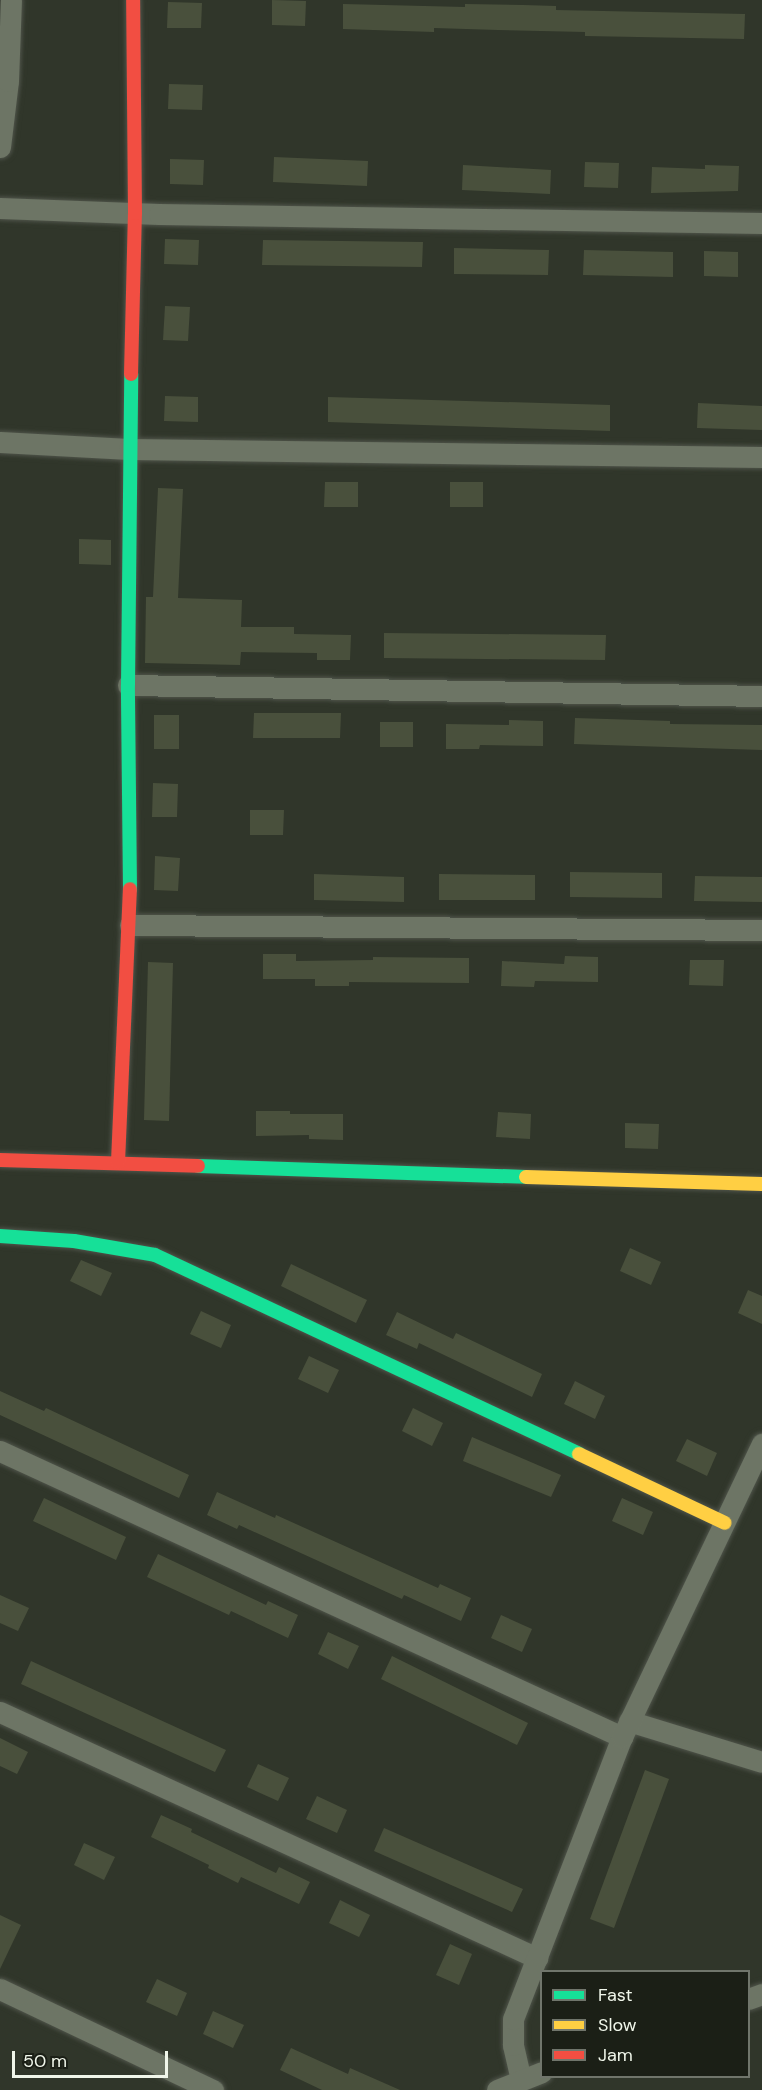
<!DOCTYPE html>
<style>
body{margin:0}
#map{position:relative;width:762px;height:2090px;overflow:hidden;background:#30362a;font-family:"DM Sans",sans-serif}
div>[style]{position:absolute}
.building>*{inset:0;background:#49503c}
.roads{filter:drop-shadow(0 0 2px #4f544a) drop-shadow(0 0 2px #4f544a)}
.street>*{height:21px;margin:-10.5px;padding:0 10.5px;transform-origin:10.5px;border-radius:10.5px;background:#6d7565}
.fast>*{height:14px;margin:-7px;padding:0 7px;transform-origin:7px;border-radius:7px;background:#16e098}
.slow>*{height:14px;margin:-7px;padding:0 7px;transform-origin:7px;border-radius:7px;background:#ffcf43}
.jam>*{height:14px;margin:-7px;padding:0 7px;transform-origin:7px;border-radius:7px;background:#f24e42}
span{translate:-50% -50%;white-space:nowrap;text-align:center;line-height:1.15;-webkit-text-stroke:4.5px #1b1f16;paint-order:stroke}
.legend{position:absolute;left:540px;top:1970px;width:210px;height:108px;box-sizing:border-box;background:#1b1f16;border:2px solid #70756b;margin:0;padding:8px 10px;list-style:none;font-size:18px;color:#f0f6ea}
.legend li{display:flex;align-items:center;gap:12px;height:30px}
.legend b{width:30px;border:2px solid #70756b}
.scale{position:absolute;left:12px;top:2051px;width:156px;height:27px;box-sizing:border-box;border:3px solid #f0f6ea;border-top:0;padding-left:8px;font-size:18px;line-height:21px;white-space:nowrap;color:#f0f6ea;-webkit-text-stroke:4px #1b1f16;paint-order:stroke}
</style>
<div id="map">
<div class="building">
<i style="clip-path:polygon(272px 0,306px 1px,305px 26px,272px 25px)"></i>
<i style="clip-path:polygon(168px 2px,202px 3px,201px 28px,167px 28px)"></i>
<i style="clip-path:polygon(343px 4px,465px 7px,465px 4px,523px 5px,556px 6px,556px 10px,745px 14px,744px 39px,585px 36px,585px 32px,498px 30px,434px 28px,434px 32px,343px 29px)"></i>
<i style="clip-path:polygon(169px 84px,203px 85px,202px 110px,168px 109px)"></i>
<i style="clip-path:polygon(274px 157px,368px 161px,367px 186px,273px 182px)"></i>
<i style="clip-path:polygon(170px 159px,204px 160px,203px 185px,170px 184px)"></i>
<i style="clip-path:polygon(585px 162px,619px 163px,618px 188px,584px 187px)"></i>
<i style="clip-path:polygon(463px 165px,551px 170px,550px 194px,462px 190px)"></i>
<i style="clip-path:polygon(705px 165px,739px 166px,738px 191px,651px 193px,652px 167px,705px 169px)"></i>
<i style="clip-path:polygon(165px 239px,199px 240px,198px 265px,164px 264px)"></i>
<i style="clip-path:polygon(263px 240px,423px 242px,422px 267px,262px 265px)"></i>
<i style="clip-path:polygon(454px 248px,549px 250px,548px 275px,454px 274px)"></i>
<i style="clip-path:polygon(584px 250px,673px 252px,673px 277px,583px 275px)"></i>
<i style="clip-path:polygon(704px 251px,738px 252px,738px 277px,704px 276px)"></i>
<i style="clip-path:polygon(165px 306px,190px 307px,188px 341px,163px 340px)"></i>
<i style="clip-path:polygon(165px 396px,198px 397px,198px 422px,164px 421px)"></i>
<i style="clip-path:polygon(328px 397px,610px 405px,610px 431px,328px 422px)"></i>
<i style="clip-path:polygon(698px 403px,762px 406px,762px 430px,697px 428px)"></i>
<i style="clip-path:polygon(325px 482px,358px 482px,358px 507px,324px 507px)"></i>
<i style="clip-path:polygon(450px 482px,483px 482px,483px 507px,450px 507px)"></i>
<i style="clip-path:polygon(158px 488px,183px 489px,178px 598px,242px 600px,241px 627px,294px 627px,294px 634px,351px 635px,350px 660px,317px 660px,317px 653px,241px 652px,240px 665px,145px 663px,146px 597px,153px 597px)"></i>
<i style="clip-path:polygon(79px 539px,111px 540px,111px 565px,79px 564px)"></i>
<i style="clip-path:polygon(384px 633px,606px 635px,605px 660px,384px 658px)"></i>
<i style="clip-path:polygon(254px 713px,341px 713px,340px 738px,253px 738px)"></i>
<i style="clip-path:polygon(154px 715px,179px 715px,179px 749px,154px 749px)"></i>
<i style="clip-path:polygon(575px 718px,670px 721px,670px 724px,762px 725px,762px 750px,574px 744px)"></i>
<i style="clip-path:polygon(509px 720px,543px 721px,543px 746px,480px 745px,479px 749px,446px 749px,446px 724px,509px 725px)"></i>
<i style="clip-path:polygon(380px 722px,413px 722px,413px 747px,380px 747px)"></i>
<i style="clip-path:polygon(153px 783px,178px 784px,177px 817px,152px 817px)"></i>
<i style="clip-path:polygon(250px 810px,284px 810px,283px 835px,250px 835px)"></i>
<i style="clip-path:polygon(155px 856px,180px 858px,178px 891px,154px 890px)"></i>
<i style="clip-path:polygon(570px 872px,662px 873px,662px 898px,570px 897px)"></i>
<i style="clip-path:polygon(314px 874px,404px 877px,404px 902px,314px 900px)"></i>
<i style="clip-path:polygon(439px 874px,535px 875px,535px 900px,439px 900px)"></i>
<i style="clip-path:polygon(695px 876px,762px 877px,762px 902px,694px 901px)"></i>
<i style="clip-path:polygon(263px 954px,296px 954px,296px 961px,373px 960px,373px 957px,469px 958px,469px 983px,349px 982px,349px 986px,315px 986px,315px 979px,263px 979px)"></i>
<i style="clip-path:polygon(565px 956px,598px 957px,598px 982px,535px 981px,534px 987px,501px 986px,502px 961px,564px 964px)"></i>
<i style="clip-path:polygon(690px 960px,724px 960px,723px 986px,689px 985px)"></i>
<i style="clip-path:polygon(148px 962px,173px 963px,169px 1121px,144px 1120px)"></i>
<i style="clip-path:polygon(256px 1111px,290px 1111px,290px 1114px,343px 1114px,343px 1140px,309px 1139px,309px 1135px,256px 1136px)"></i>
<i style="clip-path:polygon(498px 1112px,531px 1114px,530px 1139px,496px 1137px)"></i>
<i style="clip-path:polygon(625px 1123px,659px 1124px,658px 1149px,625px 1148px)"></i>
<i style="clip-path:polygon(630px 1248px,661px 1262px,651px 1285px,620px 1271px)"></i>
<i style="clip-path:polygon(81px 1260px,112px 1273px,101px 1296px,70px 1281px)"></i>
<i style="clip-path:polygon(291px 1264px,367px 1300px,356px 1323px,281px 1286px)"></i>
<i style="clip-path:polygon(748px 1290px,762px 1296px,762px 1324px,738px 1313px)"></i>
<i style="clip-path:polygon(201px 1311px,231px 1325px,221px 1348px,190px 1334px)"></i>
<i style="clip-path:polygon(397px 1312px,453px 1339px,456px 1333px,542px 1374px,532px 1397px,419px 1343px,417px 1349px,386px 1335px)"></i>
<i style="clip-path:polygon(309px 1356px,339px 1370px,328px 1393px,298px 1379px)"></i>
<i style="clip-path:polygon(575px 1381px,605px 1396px,595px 1419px,564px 1404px)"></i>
<i style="clip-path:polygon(0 1391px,44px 1411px,46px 1408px,189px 1475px,179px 1498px,0 1415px)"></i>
<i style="clip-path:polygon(413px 1408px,443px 1423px,432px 1446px,402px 1431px)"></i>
<i style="clip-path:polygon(472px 1437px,561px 1475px,551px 1497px,463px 1461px)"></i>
<i style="clip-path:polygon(687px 1439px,717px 1453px,707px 1476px,676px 1461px)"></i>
<i style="clip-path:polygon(217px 1492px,275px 1518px,276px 1515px,438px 1588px,440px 1584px,471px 1598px,461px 1621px,404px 1595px,402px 1599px,239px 1525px,237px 1529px,207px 1515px)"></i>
<i style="clip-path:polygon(44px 1498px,126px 1537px,116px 1560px,33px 1521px)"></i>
<i style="clip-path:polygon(622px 1498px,653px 1512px,643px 1535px,612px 1521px)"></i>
<i style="clip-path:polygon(158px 1554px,266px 1605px,268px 1601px,298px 1615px,288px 1638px,231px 1611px,229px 1615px,147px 1577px)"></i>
<i style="clip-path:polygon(0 1595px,29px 1608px,18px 1631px,0 1623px)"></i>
<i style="clip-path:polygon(501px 1615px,532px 1629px,522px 1652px,491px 1638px)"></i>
<i style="clip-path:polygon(328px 1632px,359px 1646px,348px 1669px,318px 1654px)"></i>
<i style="clip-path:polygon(392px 1656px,528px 1723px,517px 1745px,381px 1679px)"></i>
<i style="clip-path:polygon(31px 1661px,226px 1750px,215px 1772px,21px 1684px)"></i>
<i style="clip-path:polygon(0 1738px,28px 1752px,17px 1774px,0 1766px)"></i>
<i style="clip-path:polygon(258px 1764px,289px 1778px,278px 1801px,247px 1787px)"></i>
<i style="clip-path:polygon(645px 1770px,669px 1779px,614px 1928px,590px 1919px)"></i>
<i style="clip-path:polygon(317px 1796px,347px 1810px,337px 1833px,306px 1819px)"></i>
<i style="clip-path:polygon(161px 1815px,192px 1829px,191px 1832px,276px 1873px,279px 1867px,310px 1882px,299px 1904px,241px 1877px,238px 1883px,208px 1868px,209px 1865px,151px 1837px)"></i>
<i style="clip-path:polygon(384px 1828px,523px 1889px,512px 1912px,374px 1851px)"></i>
<i style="clip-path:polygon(84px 1843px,115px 1857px,104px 1880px,74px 1865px)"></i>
<i style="clip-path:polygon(340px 1900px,370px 1915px,359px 1937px,329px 1923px)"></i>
<i style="clip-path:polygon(0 1915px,21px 1925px,0 1969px)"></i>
<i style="clip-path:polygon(450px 1944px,472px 1954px,459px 1985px,436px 1975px)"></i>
<i style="clip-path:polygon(157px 1979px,187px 1993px,177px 2016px,146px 2002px)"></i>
<i style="clip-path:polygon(213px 2011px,244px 2025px,233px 2048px,203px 2034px)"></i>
<i style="clip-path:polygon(291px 2048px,348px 2074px,350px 2068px,400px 2090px,322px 2090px,280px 2070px)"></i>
</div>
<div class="roads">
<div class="street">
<i style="left:0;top:147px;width:66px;rotate:-83.1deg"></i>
<i style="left:8px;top:81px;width:81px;rotate:-87.9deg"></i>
<i style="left:0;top:208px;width:159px;rotate:2.2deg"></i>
<i style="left:159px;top:214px;width:603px;rotate:0.86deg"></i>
<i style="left:0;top:442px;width:129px;rotate:3.1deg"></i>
<i style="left:129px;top:449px;width:633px;rotate:0.72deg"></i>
<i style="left:128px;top:685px;width:634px;rotate:0.99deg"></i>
<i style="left:130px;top:925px;width:632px;rotate:0.45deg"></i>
<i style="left:0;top:1451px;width:685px;rotate:24.69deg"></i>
<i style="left:0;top:1712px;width:591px;rotate:24.61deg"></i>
<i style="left:629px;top:1721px;width:139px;rotate:17.1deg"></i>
<i style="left:0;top:1989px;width:236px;rotate:25.4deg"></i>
<i style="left:748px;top:1999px;width:15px;rotate:-20deg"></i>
<i style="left:521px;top:2080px;width:36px;rotate:-103deg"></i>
<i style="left:513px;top:2045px;width:26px;rotate:-90deg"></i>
<i style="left:513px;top:2019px;width:302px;rotate:-68.9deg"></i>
<i style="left:622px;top:1737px;width:325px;rotate:-64.5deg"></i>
<i style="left:497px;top:2090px;width:48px;rotate:-21.8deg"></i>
</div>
<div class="fast">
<i style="left:130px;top:889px;width:204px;rotate:-90.6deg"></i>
<i style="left:128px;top:685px;width:311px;rotate:-89.4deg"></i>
<i style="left:198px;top:1166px;width:328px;rotate:1.9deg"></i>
<i style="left:0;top:1236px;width:74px;rotate:3.9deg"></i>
<i style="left:74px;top:1241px;width:82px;rotate:9.8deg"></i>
<i style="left:155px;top:1255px;width:468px;rotate:25.1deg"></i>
</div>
<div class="slow">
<i style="left:526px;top:1177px;width:236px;rotate:1.7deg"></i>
<i style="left:579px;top:1454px;width:161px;rotate:25.3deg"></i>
</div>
<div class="jam">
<i style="left:131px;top:374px;width:161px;rotate:-88.6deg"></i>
<i style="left:135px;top:213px;width:213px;rotate:-90.5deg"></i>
<i style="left:0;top:1160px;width:198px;rotate:1.7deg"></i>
<i style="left:118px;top:1162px;width:273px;rotate:-87.5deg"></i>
</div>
</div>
<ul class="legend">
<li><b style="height:8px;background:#16e098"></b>Fast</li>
<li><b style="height:8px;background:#ffcf43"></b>Slow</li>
<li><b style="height:8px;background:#f24e42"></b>Jam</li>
</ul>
<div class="scale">50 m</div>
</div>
